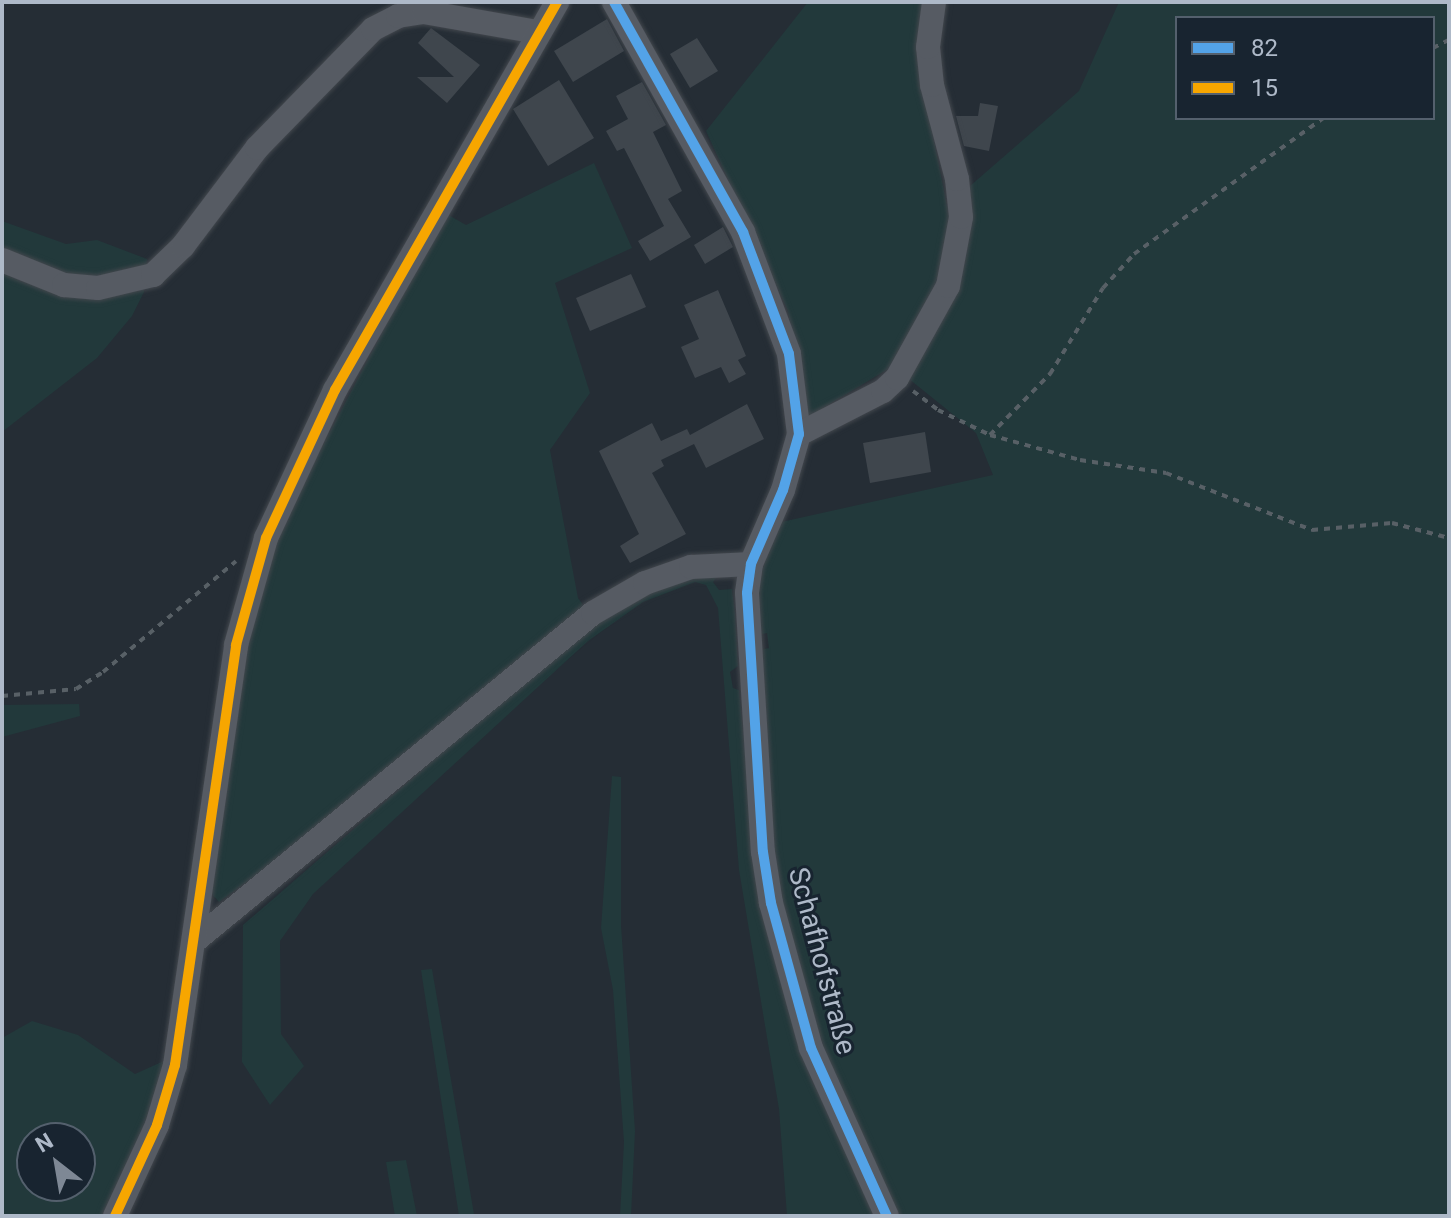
<!DOCTYPE html>
<meta charset="utf-8">
<style>
body{margin:0}
#map{position:relative;width:1451px;height:1218px;overflow:hidden;background:#252d35;font-family:Roboto,sans-serif}
div>[style]{position:absolute}
.green>*{inset:0;background:#22393b}
.building>*{inset:0;background:#3f464d}
.path>*{height:4px;margin-top:-2px;transform-origin:0;background:repeating-linear-gradient(90deg,#586066 0 6px,transparent 0 12px)}
.roads{filter:drop-shadow(0 0 2px #42474d) drop-shadow(0 0 2px #42474d)}
.minor>*{height:24px;margin:-12px;padding:0 12px;transform-origin:12px;border-radius:12px;background:#565b63}
.bus-1>*{height:10px;margin:-5px;padding:0 5px;transform-origin:5px;border-radius:5px;background:#53a3e8}
.bus-2>*{height:10px;margin:-5px;padding:0 5px;transform-origin:5px;border-radius:5px;background:#f7a600}
span{translate:-50% -50%;white-space:nowrap;text-align:center;line-height:1.15;-webkit-text-stroke:6px #182430;paint-order:stroke}
.street-label{font-size:28px;color:#aeb9c8}
.frame{position:absolute;inset:0;border:4px solid #aeb9c8;pointer-events:none}
.legend{position:absolute;left:1175px;top:16px;width:260px;height:104px;box-sizing:border-box;background:#182430;border:2px solid #54606d;margin:0;padding:10px 14px;list-style:none;font-size:24px;color:#aeb9c8}
.legend li{display:flex;align-items:center;gap:16px;height:40px}
.legend b{width:40px;border:2px solid #54606d}
.north{position:absolute;left:16px;top:1122px;width:80px;height:80px;box-sizing:border-box;background:#182430;border:2px solid #54606d;border-radius:50%;rotate:329deg;font-size:22px;font-weight:700;line-height:32px;text-align:center;color:#aeb9c8}
.north::after{content:'';display:block;margin:auto;width:28px;height:36px;background:#7e8895;clip-path:polygon(50% 0,100% 100%,50% 72%,0 100%)}
</style>
<div id="map">
<div class="green">
<i style="clip-path:polygon(evenodd,808px 2px,926px 2px,917px 55px,947px 206px,1079px 91px,1119px 2px,1449px 2px,1449px 1216px,900px 1216px,872px 1165px,833px 1077px,791px 942px,774px 867px,756px 651px,769px 648px,767px 633px,756px 636px,757px 587px,777px 523px,993px 475px,976px 433px,893px 366px,808px 417px,788px 311px,706px 131px,808px 2px,1177px 18px,1433px 18px,1433px 118px,1177px 118px,1177px 18px)"></i>
<i style="clip-path:polygon(594px 163px,632px 248px,555px 283px,590px 393px,550px 450px,578px 598px,586px 609px,286px 853px,219px 902px,211px 893px,242px 650px,283px 521px,445px 213px,466px 225px)"></i>
<i style="clip-path:polygon(2px 221px,66px 244px,97px 240px,147px 259px,144px 292px,132px 316px,97px 358px,2px 432px)"></i>
<i style="clip-path:polygon(718px 576px,713px 582px,719px 590px,732px 589px,735px 614px,738px 666px,730px 672px,733px 688px,739px 690px,761px 912px,809px 1074px,877px 1216px,787px 1216px,779px 1109px,739px 870px,718px 608px,706px 585px,695px 582px,643px 602px,588px 641px,313px 894px,280px 941px,281px 1034px,304px 1066px,270px 1105px,242px 1062px,243px 925px,580px 633px,679px 577px)"></i>
<i style="clip-path:polygon(79px 704px,80px 716px,2px 737px,2px 705px)"></i>
<i style="clip-path:polygon(612px 776px,621px 777px,621px 925px,635px 1131px,631px 1216px,620px 1216px,624px 1142px,613px 990px,601px 928px)"></i>
<i style="clip-path:polygon(432px 969px,474px 1214px,474px 1216px,459px 1216px,421px 970px)"></i>
<i style="clip-path:polygon(evenodd,32px 1021px,78px 1035px,135px 1074px,166px 1060px,144px 1129px,102px 1216px,2px 1216px,2px 1038px,32px 1021px,32px 1138px,80px 1138px,80px 1186px,32px 1186px,32px 1138px)"></i>
<i style="clip-path:polygon(406px 1160px,417px 1216px,395px 1216px,386px 1162px)"></i>
</div>
<div class="building">
<i style="clip-path:polygon(607px 19px,624px 51px,573px 82px,554px 51px)"></i>
<i style="clip-path:polygon(431px 28px,480px 65px,447px 103px,417px 77px,454px 77px,418px 43px)"></i>
<i style="clip-path:polygon(697px 38px,718px 71px,690px 88px,670px 54px)"></i>
<i style="clip-path:polygon(559px 80px,594px 138px,548px 166px,513px 109px)"></i>
<i style="clip-path:polygon(642px 82px,666px 125px,653px 132px,682px 191px,668px 199px,691px 237px,650px 261px,638px 241px,664px 226px,624px 148px,617px 151px,606px 131px,628px 119px,616px 96px)"></i>
<i style="clip-path:polygon(980px 103px,998px 106px,989px 151px,964px 146px,956px 116px,978px 116px)"></i>
<i style="clip-path:polygon(723px 227px,733px 247px,705px 264px,694px 245px)"></i>
<i style="clip-path:polygon(631px 274px,646px 307px,590px 331px,576px 298px)"></i>
<i style="clip-path:polygon(718px 290px,746px 356px,738px 360px,746px 374px,729px 383px,721px 367px,695px 378px,681px 347px,699px 339px,684px 305px)"></i>
<i style="clip-path:polygon(747px 404px,764px 439px,706px 468px,694px 444px,661px 460px,664px 466px,652px 473px,686px 534px,630px 563px,620px 546px,639px 534px,599px 451px,652px 423px,661px 441px,687px 429px,690px 435px)"></i>
<i style="clip-path:polygon(925px 432px,931px 472px,870px 483px,863px 443px)"></i>
</div>
<div class="path">
<i style="left:1433px;top:48px;width:18px;rotate:-27deg"></i>
<i style="left:913px;top:391px;width:31px;rotate:37deg"></i>
<i style="left:938px;top:410px;width:58px;rotate:25.7deg"></i>
<i style="left:990px;top:435px;width:93px;rotate:15.5deg"></i>
<i style="left:1080px;top:460px;width:87px;rotate:8.6deg"></i>
<i style="left:1166px;top:473px;width:157px;rotate:21.3deg"></i>
<i style="left:1312px;top:530px;width:80px;rotate:-5deg"></i>
<i style="left:1392px;top:523px;width:59px;rotate:14.7deg"></i>
<i style="left:990px;top:435px;width:86px;rotate:-45.5deg"></i>
<i style="left:1050px;top:374px;width:101px;rotate:-58.4deg"></i>
<i style="left:1103px;top:288px;width:46px;rotate:-47.6deg"></i>
<i style="left:1134px;top:254px;width:233px;rotate:-35.7deg"></i>
<i style="left:2px;top:696px;width:74px;rotate:-5.4deg"></i>
<i style="left:76px;top:689px;width:32px;rotate:-32deg"></i>
<i style="left:103px;top:672px;width:173px;rotate:-39.8deg"></i>
</div>
<div class="roads">
<div class="minor">
<i style="left:614px;top:2px;width:264px;rotate:60.7deg"></i>
<i style="left:743px;top:232px;width:130px;rotate:69.3deg"></i>
<i style="left:789px;top:354px;width:81px;rotate:82.9deg"></i>
<i style="left:799px;top:434px;width:58px;rotate:105.9deg"></i>
<i style="left:783px;top:490px;width:81px;rotate:113.4deg"></i>
<i style="left:751px;top:564px;width:29px;rotate:98deg"></i>
<i style="left:747px;top:593px;width:259px;rotate:86.5deg"></i>
<i style="left:763px;top:852px;width:52px;rotate:81.1deg"></i>
<i style="left:771px;top:903px;width:150px;rotate:74.6deg"></i>
<i style="left:811px;top:1048px;width:184px;rotate:65.7deg"></i>
<i style="left:2px;top:260px;width:67px;rotate:22deg"></i>
<i style="left:64px;top:285px;width:34px;rotate:5deg"></i>
<i style="left:98px;top:288px;width:57px;rotate:-13.3deg"></i>
<i style="left:153px;top:275px;width:42px;rotate:-44deg"></i>
<i style="left:183px;top:246px;width:123px;rotate:-52.9deg"></i>
<i style="left:257px;top:148px;width:166px;rotate:-45.7deg"></i>
<i style="left:373px;top:29px;width:28px;rotate:-27deg"></i>
<i style="left:398px;top:16px;width:26px;rotate:-9deg"></i>
<i style="left:424px;top:12px;width:116px;rotate:10deg"></i>
<i style="left:799px;top:434px;width:94px;rotate:-27.1deg"></i>
<i style="left:883px;top:391px;width:19px;rotate:-43deg"></i>
<i style="left:897px;top:378px;width:105px;rotate:-61deg"></i>
<i style="left:948px;top:286px;width:70px;rotate:-79.3deg"></i>
<i style="left:961px;top:217px;width:38px;rotate:-96deg"></i>
<i style="left:957px;top:179px;width:97px;rotate:-104.9deg"></i>
<i style="left:932px;top:85px;width:38px;rotate:-96deg"></i>
<i style="left:928px;top:47px;width:45px;rotate:-82.4deg"></i>
<i style="left:197px;top:939px;width:513px;rotate:-39.46deg"></i>
<i style="left:593px;top:613px;width:60px;rotate:-30deg"></i>
<i style="left:645px;top:583px;width:49px;rotate:-19.2deg"></i>
<i style="left:691px;top:567px;width:60px;rotate:-2.9deg"></i>
<i style="left:115px;top:1216px;width:100px;rotate:-65.2deg"></i>
<i style="left:157px;top:1125px;width:63px;rotate:-73.3deg"></i>
<i style="left:175px;top:1065px;width:424px;rotate:-81.7deg"></i>
<i style="left:236px;top:645px;width:111px;rotate:-74.3deg"></i>
<i style="left:266px;top:538px;width:163px;rotate:-65deg"></i>
<i style="left:335px;top:390px;width:447px;rotate:-60.2deg"></i>
</div>
</div>
<div class="bus-1">
<i style="left:614px;top:2px;width:264px;rotate:60.7deg"></i>
<i style="left:743px;top:232px;width:130px;rotate:69.3deg"></i>
<i style="left:789px;top:354px;width:81px;rotate:82.9deg"></i>
<i style="left:799px;top:434px;width:58px;rotate:105.9deg"></i>
<i style="left:783px;top:490px;width:81px;rotate:113.4deg"></i>
<i style="left:751px;top:564px;width:29px;rotate:98deg"></i>
<i style="left:747px;top:593px;width:259px;rotate:86.5deg"></i>
<i style="left:763px;top:852px;width:52px;rotate:81.1deg"></i>
<i style="left:771px;top:903px;width:150px;rotate:74.6deg"></i>
<i style="left:811px;top:1048px;width:184px;rotate:65.7deg"></i>
</div>
<div class="bus-2">
<i style="left:115px;top:1216px;width:100px;rotate:-65.2deg"></i>
<i style="left:157px;top:1125px;width:63px;rotate:-73.3deg"></i>
<i style="left:175px;top:1065px;width:424px;rotate:-81.7deg"></i>
<i style="left:236px;top:645px;width:111px;rotate:-74.3deg"></i>
<i style="left:266px;top:538px;width:163px;rotate:-65deg"></i>
<i style="left:335px;top:390px;width:447px;rotate:-60.2deg"></i>
</div>
<div class="street-label">
<span style="left:822px;top:961px;rotate:75deg">Schafhofstraße</span>
</div>
<div class="frame"></div>
<ul class="legend">
<li><b style="height:10px;background:#53a3e8"></b>82</li>
<li><b style="height:10px;background:#f7a600"></b>15</li>
</ul>
<div class="north">N</div>
</div>
